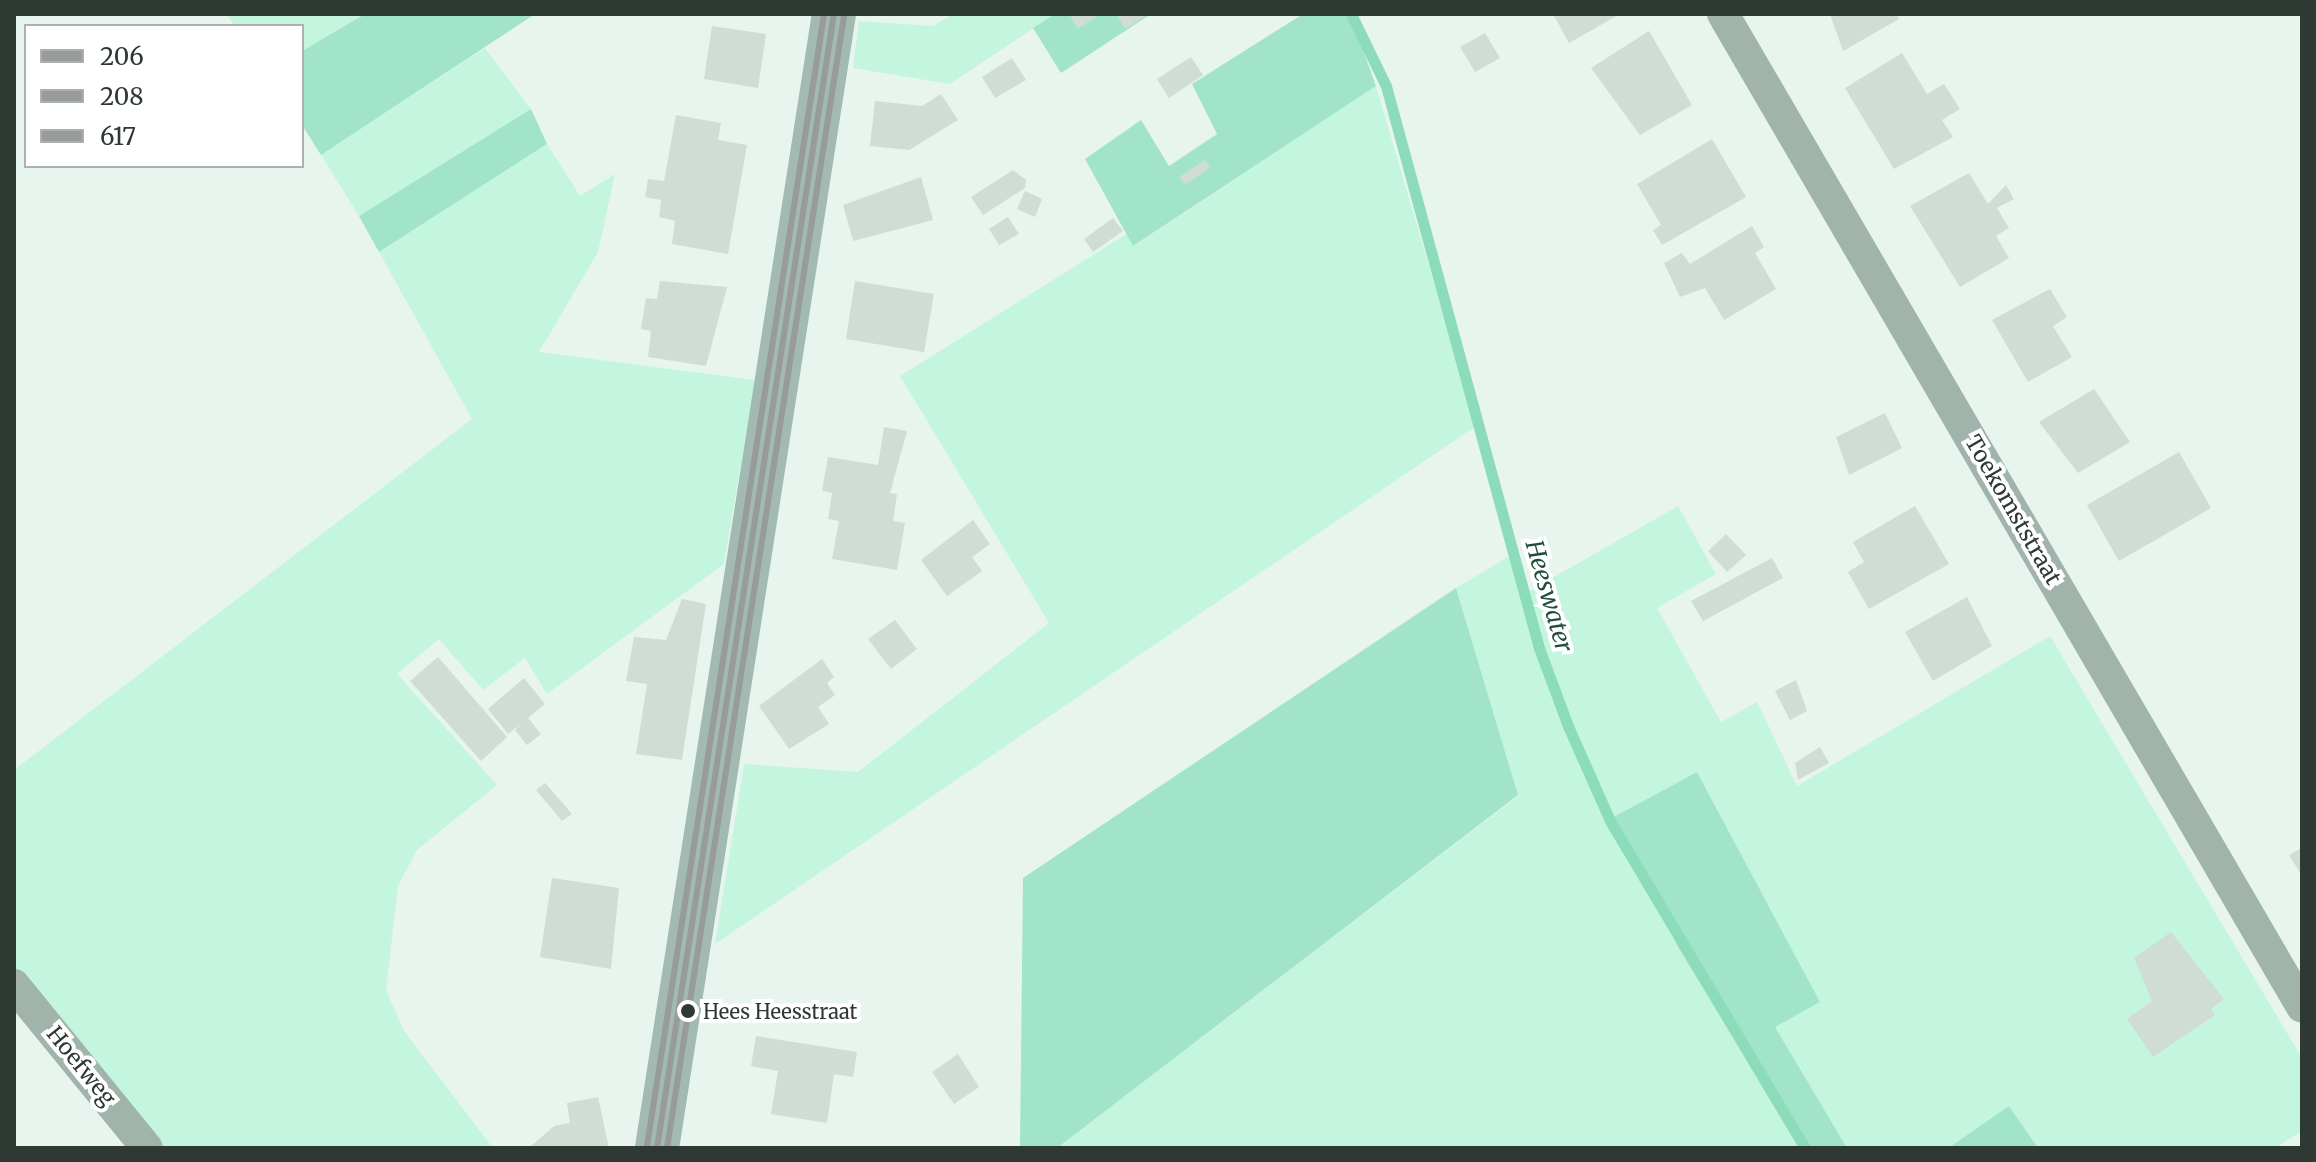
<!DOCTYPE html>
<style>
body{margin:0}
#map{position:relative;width:2316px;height:1162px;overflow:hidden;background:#e7f5ee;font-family:Merriweather,serif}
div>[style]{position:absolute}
.green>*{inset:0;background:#c4f6df}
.forest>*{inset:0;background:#a2e4c9}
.stream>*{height:11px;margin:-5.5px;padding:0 5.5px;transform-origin:5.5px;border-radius:5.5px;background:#8cdcbb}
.building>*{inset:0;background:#d0dcd6}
.street>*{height:32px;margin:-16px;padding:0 16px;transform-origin:16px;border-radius:16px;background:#a0b4ac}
.secondary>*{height:44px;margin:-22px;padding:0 22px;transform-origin:22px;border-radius:22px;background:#a2bab2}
.bus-1>*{height:6px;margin:-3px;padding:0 3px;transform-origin:3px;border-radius:3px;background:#979c9a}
.bus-2>*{height:6px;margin:-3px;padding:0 3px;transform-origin:3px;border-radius:3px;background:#979c9a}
.bus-3>*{height:6px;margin:-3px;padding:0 3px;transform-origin:3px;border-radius:3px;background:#979c9a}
.dots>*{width:22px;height:22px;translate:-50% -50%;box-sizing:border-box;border:4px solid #fff;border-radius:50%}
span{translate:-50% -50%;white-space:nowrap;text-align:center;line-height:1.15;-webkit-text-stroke:8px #fff;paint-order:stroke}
.bus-label{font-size:20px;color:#2f3934}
.left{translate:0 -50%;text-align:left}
.street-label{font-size:22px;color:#2f3934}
.water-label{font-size:24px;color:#204e3b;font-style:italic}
.frame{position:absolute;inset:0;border:16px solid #2f3934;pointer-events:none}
.legend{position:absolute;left:24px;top:24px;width:280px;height:144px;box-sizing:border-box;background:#fff;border:2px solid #acb0ae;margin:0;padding:10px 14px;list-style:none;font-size:24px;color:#2f3934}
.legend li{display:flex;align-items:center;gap:16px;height:40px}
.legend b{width:40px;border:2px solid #acb0ae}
</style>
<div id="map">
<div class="green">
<i style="clip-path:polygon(226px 14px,365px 14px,302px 51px,302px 26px,235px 26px)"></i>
<i style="clip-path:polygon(953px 14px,1055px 14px,950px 84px,853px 68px,859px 21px,933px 26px)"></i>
<i style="clip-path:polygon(485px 48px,531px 109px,359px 216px,321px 155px)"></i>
<i style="clip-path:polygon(1376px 86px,1476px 426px,715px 944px,744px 764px,858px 772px,1049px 623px,900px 376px,1128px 233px,1134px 246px)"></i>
<i style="clip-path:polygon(547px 144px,580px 196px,615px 174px,598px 252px,539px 352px,755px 380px,724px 564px,547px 694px,525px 658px,483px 690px,439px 639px,397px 674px,497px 785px,417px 850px,398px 886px,386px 990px,404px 1031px,493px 1148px,161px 1148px,14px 969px,14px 770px,472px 419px,379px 252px)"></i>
<i style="clip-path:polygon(1678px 506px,1716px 574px,1657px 608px,1721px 722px,1757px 702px,1797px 786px,2050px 636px,2302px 1058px,2302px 1131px,2275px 1148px,2038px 1148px,2009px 1106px,1948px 1148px,1847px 1148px,1774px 1027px,1820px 1002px,1697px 772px,1612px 819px,1678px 947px,1800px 1148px,1057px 1148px,1518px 796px,1456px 588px,1513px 554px,1526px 593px)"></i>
</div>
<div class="forest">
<i style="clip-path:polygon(365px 14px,535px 14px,321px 155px,302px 125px,302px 51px)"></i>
<i style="clip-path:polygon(1055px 14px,1151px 14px,1061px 73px,1033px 28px)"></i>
<i style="clip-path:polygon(1303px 14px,1350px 14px,1376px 86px,1133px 246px,1085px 159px,1141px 120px,1169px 166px,1217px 134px,1192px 84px)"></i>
<i style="clip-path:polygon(531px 109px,547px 144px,379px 252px,359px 216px)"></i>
<i style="clip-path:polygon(1456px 588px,1518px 795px,1057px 1148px,1020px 1148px,1023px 878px)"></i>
<i style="clip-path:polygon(1697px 772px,1820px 1002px,1775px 1027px,1847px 1148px,1800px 1148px,1678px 947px,1612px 818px)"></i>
<i style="clip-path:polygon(2009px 1106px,2038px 1148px,1948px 1148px)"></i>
</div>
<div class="stream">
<i style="left:1351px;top:14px;width:80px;rotate:64.1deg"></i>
<i style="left:1386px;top:86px;width:582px;rotate:74.77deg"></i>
<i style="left:1539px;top:648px;width:83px;rotate:69.6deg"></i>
<i style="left:1568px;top:726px;width:104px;rotate:66.1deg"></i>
<i style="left:1610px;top:821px;width:381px;rotate:59.2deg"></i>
</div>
<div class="building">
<i style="clip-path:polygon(1069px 14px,1100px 14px,1078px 29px)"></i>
<i style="clip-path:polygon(1116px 14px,1149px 14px,1125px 29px)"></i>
<i style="clip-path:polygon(1553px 14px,1620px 14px,1569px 43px)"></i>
<i style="clip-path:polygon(1830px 14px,1896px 14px,1899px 19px,1843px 51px)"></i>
<i style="clip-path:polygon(712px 26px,766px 34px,758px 88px,704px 79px)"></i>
<i style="clip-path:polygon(1649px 31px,1692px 105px,1640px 135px,1591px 68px)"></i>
<i style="clip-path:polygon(1485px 33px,1500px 58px,1475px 72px,1460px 47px)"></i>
<i style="clip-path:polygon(1902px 53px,1927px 94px,1944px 84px,1960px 109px,1942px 120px,1953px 137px,1894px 169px,1845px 88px)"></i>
<i style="clip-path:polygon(1191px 57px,1203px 75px,1169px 98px,1157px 79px)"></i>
<i style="clip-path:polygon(1012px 58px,1026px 80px,995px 98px,982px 77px)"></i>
<i style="clip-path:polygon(941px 94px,958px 120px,909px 150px,870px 146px,875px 101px,922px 106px)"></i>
<i style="clip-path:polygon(676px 115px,721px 123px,718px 140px,747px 145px,728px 254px,672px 244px,675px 221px,659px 217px,661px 200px,645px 197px,648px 179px,664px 181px)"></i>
<i style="clip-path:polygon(1712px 139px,1746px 197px,1662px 245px,1653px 230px,1661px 225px,1637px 184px)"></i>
<i style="clip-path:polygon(1205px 160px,1210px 168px,1185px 185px,1179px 177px)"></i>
<i style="clip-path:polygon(1013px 170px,1026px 180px,1025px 188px,983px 215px,971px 197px)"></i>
<i style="clip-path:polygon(1969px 173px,1988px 204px,2006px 185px,2014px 199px,1997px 208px,2009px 228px,1996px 236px,2009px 258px,1960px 287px,1910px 206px)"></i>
<i style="clip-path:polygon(921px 177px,933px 220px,853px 241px,843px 205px)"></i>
<i style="clip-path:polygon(1025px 191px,1042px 199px,1035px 217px,1017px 209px)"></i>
<i style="clip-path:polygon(1008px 217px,1019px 234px,999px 245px,989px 229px)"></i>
<i style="clip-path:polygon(1113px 218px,1123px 231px,1093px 252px,1084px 239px)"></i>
<i style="clip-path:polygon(1752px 226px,1764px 247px,1755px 253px,1776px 289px,1724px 320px,1705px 288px,1680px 297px,1664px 263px,1682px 253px,1690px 264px)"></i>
<i style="clip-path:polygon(660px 281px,727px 287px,706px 366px,648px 357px,651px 331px,641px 329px,646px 298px,657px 299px)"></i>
<i style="clip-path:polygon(855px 281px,934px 294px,924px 352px,846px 339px)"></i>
<i style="clip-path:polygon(2050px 289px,2067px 317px,2053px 326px,2072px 357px,2028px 382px,1992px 320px)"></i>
<i style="clip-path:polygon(2094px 389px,2130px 442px,2078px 473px,2039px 422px)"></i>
<i style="clip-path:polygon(1885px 413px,1902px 448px,1849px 475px,1836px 437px)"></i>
<i style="clip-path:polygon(884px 427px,907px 431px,890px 493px,897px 494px,893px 521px,905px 523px,897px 570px,832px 559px,839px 521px,828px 519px,832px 493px,822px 491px,828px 457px,878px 465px)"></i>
<i style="clip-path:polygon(2179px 452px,2211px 508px,2119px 561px,2087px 505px)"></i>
<i style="clip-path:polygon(1915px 506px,1949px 564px,1869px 609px,1848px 572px,1864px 562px,1853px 542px)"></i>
<i style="clip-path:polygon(973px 520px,990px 544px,972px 557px,982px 571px,947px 596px,921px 560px)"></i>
<i style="clip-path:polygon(1726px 534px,1746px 555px,1727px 572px,1708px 551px)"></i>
<i style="clip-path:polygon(1772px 558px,1783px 578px,1703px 621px,1691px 601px)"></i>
<i style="clip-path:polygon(1967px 597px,1992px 646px,1933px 681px,1905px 632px)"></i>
<i style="clip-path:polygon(682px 599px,706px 604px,682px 760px,636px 754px,647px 684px,626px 681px,634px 637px,666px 640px)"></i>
<i style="clip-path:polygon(895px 620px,917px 649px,891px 669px,868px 639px)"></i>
<i style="clip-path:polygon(438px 657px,507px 737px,481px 761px,410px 681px)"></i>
<i style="clip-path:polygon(822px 659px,834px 677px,827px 683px,835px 695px,818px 707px,829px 724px,789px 749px,759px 706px)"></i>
<i style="clip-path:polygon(524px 678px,545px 704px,528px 718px,541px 734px,527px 745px,515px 730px,522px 723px,508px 734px,488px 709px)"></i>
<i style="clip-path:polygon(1796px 680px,1807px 711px,1790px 720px,1775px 691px)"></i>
<i style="clip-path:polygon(1820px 747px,1829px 763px,1798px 780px,1795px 763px)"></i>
<i style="clip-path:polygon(545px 783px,572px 814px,562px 821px,536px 790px)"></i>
<i style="clip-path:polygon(2302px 848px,2302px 876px,2289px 855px)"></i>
<i style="clip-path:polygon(552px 878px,619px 888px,611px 969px,540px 957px)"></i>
<i style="clip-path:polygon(2171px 932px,2224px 999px,2211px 1009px,2215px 1015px,2153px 1057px,2127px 1019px,2152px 1001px,2134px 958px)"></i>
<i style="clip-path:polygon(756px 1036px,857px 1052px,853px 1077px,834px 1074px,827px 1123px,771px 1114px,778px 1071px,751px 1066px)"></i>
<i style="clip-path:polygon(958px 1054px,979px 1087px,954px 1104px,932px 1072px)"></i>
<i style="clip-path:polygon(598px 1097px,609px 1148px,529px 1148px,554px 1126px,570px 1123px,567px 1103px)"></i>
</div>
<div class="street">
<i style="left:1723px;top:14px;width:1149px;rotate:59.75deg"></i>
<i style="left:14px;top:985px;width:210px;rotate:50.8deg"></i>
</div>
<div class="secondary">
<i style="left:657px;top:1148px;width:1148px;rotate:-81.13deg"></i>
</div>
<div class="bus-1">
<i style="left:657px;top:1148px;width:1148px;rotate:-81.13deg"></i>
</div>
<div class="bus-2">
<i style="left:667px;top:1148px;width:1146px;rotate:-81.11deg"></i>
</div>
<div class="bus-3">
<i style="left:647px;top:1146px;width:1146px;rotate:-81.11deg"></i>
</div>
<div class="dots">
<i style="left:688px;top:1011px;background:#2f3934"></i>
</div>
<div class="bus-label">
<span class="left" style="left:703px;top:1011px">Hees Heesstraat</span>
</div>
<div class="street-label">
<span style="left:2013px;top:510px;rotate:60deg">Toekomststraat</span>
<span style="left:81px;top:1066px;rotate:51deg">Hoefweg</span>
</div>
<div class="water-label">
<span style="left:1549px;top:596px;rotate:74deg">Heeswater</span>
</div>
<div class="frame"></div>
<ul class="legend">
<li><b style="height:10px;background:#979c9a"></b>206</li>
<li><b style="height:10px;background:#979c9a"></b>208</li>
<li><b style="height:10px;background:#979c9a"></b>617</li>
</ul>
</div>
